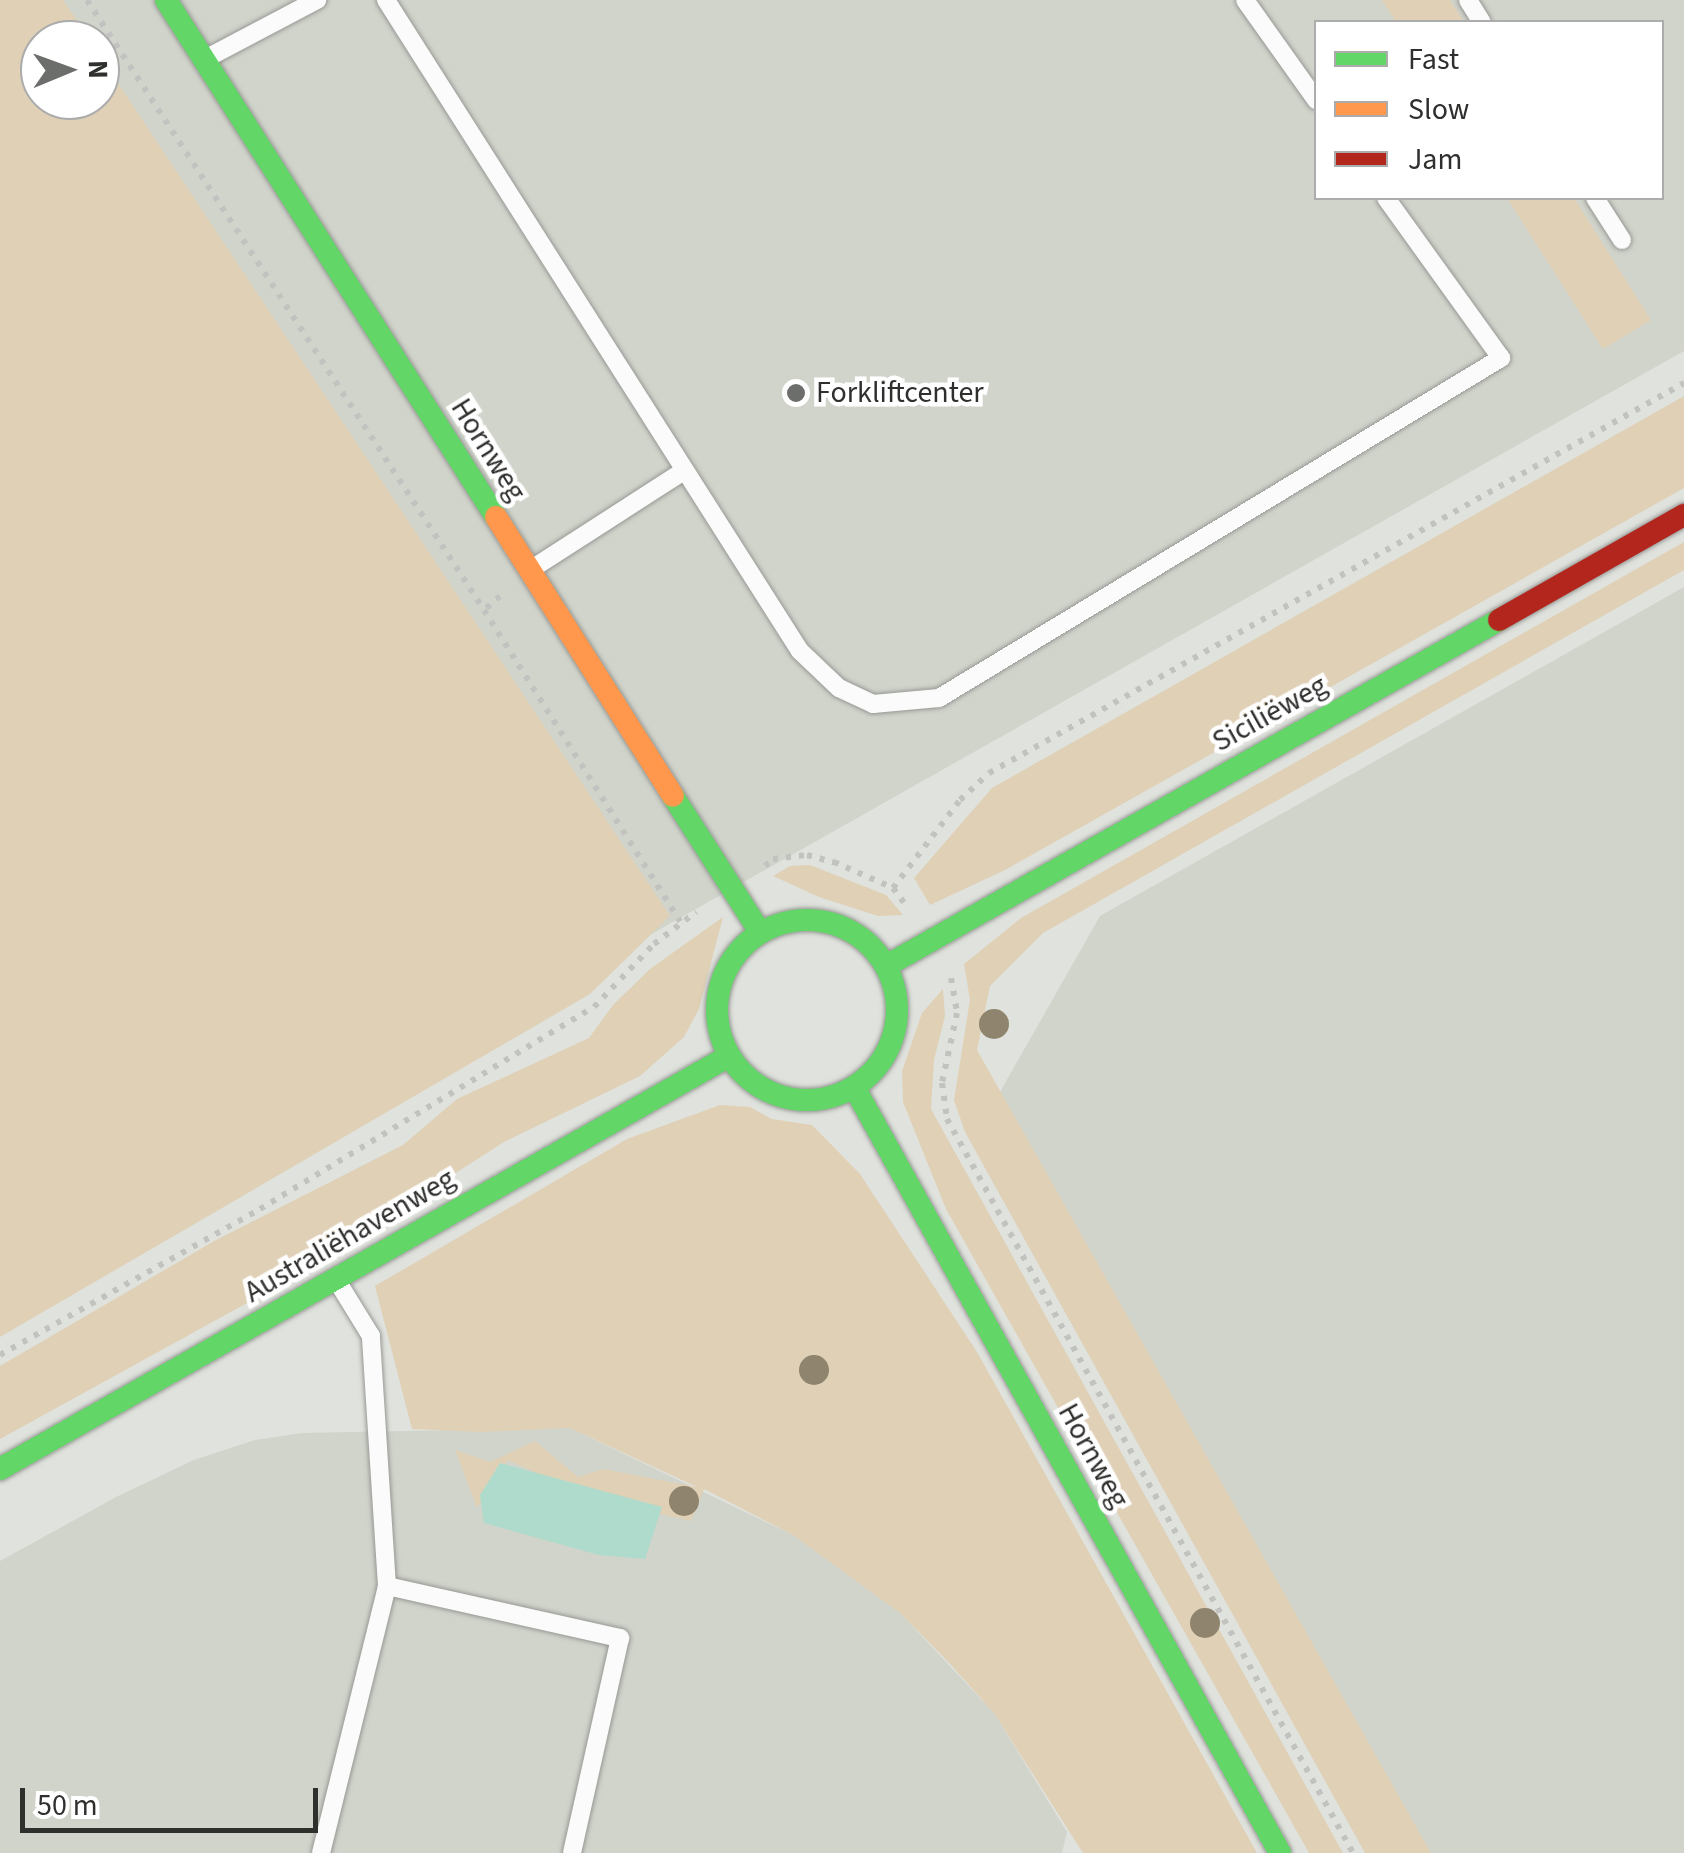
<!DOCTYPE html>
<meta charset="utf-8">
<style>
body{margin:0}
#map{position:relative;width:1684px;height:1853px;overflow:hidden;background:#e0e2dd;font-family:"Source Sans 3",sans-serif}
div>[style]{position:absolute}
.built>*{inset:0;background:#d1d4cb}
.green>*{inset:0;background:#dfd0b6}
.water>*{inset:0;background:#aedbcb}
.path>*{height:6px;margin-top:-3px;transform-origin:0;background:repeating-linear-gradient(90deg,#c2c3c1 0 5px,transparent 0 13px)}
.roads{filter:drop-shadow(0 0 2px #979995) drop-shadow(0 0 2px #979995)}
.lane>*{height:18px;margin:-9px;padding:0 9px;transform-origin:9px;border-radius:9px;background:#fafbfa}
.fast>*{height:22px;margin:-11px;padding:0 11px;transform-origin:11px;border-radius:11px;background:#63d668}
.fast>.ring{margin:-11px;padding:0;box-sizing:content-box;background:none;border:22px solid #63d668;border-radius:50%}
.slow>*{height:22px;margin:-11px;padding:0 11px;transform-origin:11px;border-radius:11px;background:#ff974d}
.jam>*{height:22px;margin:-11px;padding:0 11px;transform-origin:11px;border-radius:11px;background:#b3261e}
.trees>*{width:30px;height:30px;margin:-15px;border-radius:50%;background:#8f846d}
.dots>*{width:28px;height:28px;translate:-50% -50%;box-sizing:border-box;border:5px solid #fff;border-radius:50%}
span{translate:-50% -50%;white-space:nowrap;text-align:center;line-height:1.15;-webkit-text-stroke:9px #fff;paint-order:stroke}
.poi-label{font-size:30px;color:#2e302d}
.left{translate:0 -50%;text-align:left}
.street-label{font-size:30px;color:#2e302d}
.legend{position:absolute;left:1314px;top:20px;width:350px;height:180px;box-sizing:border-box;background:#fff;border:2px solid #abacab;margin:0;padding:12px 18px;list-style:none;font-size:30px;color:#2e302d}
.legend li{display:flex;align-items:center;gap:20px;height:50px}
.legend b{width:50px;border:2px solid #abacab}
.north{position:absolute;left:20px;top:20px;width:100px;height:100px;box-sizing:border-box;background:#fff;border:2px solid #abacab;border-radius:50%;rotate:89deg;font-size:28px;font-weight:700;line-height:40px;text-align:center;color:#2e302d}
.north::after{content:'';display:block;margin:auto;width:35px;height:45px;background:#6c6e6b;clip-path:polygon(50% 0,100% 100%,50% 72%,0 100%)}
.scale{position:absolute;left:20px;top:1788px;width:298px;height:45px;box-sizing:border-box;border:5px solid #2e302d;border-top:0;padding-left:12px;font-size:30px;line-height:35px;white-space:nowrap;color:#2e302d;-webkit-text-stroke:8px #fff;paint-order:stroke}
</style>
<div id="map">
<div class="built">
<i style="clip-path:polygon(evenodd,0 0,1684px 0,1684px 351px,55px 1271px,0 0,1316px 22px,1662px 22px,1662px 198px,1316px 198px,1316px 22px,0 0,40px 40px,100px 40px,100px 100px,40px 100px,40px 40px)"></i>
<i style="clip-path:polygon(1684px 587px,1684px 1853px,1402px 1853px,984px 1120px,1100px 916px)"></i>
<i style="clip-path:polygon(570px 1428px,793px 1535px,900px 1613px,994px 1713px,1067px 1832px,1062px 1853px,0 1853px,0 1561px,116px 1497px,194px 1460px,255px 1440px,302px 1433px)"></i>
</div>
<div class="green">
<i style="clip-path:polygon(0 0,63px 0,90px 40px,40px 40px,40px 100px,100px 100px,100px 56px,670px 916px,590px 994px,0 1337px)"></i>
<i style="clip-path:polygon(1382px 0,1450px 0,1464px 22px,1396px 22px)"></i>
<i style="clip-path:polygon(1507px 198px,1574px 198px,1651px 320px,1603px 349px)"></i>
<i style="clip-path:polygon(1684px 396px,1684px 488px,1005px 870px,930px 905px,914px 878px,992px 788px)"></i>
<i style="clip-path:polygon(1684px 542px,1684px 570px,1043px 933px,990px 986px,977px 1050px,1431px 1853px,1365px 1853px,965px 1132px,954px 1100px,970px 1000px,964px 964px,1021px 918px)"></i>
<i style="clip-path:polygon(810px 865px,886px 895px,903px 915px,878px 916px,819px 897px,773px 876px,790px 866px)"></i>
<i style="clip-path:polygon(723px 917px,699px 1009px,684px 1037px,640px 1076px,504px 1142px,294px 1277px,0 1439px,0 1366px,216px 1240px,403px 1145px,457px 1099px,589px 1038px,613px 1005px,650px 969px)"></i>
<i style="clip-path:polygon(943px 989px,945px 1016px,934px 1060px,931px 1109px,1343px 1853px,1309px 1853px,946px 1209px,903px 1102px,902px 1071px,922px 1013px)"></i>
<i style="clip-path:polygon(720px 1105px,750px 1107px,772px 1119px,812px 1125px,860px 1174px,977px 1352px,1257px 1853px,1083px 1853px,994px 1713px,951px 1665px,900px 1613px,793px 1535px,704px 1489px,691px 1521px,594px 1499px,508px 1460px,477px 1508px,455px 1450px,490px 1462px,535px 1441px,578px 1477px,603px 1469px,697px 1487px,570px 1428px,482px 1432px,412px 1429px,375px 1286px,627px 1139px)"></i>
</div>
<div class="water">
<i style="clip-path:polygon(500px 1463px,662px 1507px,645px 1559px,599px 1555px,484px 1523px,480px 1495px)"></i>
</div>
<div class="path">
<i style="left:87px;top:0;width:728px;rotate:56.94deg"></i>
<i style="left:500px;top:596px;width:21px;rotate:139deg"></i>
<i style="left:484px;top:610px;width:368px;rotate:57.8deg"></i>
<i style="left:765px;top:866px;width:11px;rotate:-41deg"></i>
<i style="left:773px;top:859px;width:34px;rotate:-7deg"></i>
<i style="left:807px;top:855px;width:28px;rotate:15deg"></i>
<i style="left:834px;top:862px;width:64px;rotate:23.8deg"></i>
<i style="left:893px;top:888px;width:25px;rotate:53deg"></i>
<i style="left:893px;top:888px;width:111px;rotate:-52.7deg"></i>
<i style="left:960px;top:800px;width:40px;rotate:-43deg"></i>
<i style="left:989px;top:773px;width:797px;rotate:-29.3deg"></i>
<i style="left:951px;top:978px;width:36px;rotate:80deg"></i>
<i style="left:957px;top:1013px;width:72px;rotate:102.1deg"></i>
<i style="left:942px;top:1083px;width:36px;rotate:82deg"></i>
<i style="left:947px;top:1119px;width:839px;rotate:61.05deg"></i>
<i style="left:0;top:1355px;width:298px;rotate:-29.3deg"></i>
<i style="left:260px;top:1209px;width:390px;rotate:-31.2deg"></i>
<i style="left:594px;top:1007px;width:87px;rotate:-46.4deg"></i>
<i style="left:654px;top:944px;width:53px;rotate:-37.3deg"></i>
</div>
<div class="roads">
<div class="lane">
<i style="left:386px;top:0;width:771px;rotate:57.55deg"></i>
<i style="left:800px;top:651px;width:54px;rotate:43.5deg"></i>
<i style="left:839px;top:688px;width:38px;rotate:25deg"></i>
<i style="left:873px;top:704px;width:66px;rotate:-5.2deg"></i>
<i style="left:939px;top:698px;width:657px;rotate:-31.17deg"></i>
<i style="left:1501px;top:358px;width:197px;rotate:-125.7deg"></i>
<i style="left:1245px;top:0;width:123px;rotate:54.6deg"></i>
<i style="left:1468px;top:0;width:26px;rotate:58deg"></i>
<i style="left:205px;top:59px;width:127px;rotate:-27.8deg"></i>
<i style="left:1595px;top:198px;width:50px;rotate:57.3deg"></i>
<i style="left:530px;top:570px;width:184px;rotate:-32.8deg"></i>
<i style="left:387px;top:1586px;width:239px;rotate:12.6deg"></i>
<i style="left:620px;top:1638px;width:220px;rotate:102.6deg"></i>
<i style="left:321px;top:1853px;width:275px;rotate:-76.1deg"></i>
<i style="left:387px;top:1586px;width:251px;rotate:-93.7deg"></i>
<i style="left:371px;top:1336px;width:67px;rotate:-121.6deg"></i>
</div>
<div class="fast">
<i style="left:166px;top:0;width:613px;rotate:57.45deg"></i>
<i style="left:673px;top:796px;width:161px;rotate:57.4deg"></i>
<i class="ring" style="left:717px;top:920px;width:158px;height:158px"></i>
<i style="left:886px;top:966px;width:704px;rotate:-29.44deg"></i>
<i style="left:854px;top:1087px;width:876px;rotate:60.92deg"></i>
<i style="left:0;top:1469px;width:838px;rotate:-29.53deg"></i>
</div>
<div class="slow">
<i style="left:496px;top:517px;width:330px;rotate:57.6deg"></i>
</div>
<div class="jam">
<i style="left:1499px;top:620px;width:213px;rotate:-29.6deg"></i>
</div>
</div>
<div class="trees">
<i style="left:994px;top:1024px"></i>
<i style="left:814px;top:1370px"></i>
<i style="left:684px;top:1501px"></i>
<i style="left:1205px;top:1623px"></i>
</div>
<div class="dots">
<i style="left:796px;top:393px;background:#6c6e6b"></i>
</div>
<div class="poi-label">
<span class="left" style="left:816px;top:393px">Forkliftcenter</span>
</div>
<div class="street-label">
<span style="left:488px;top:450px;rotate:58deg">Hornweg</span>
<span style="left:1270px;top:714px;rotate:-29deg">Siciliëweg</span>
<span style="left:350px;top:1236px;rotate:-30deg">Australiëhavenweg</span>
<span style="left:1093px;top:1456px;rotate:61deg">Hornweg</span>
</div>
<ul class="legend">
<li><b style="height:12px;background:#63d668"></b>Fast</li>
<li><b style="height:12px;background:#ff974d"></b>Slow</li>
<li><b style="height:12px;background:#b3261e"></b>Jam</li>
</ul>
<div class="north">N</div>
<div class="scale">50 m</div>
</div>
